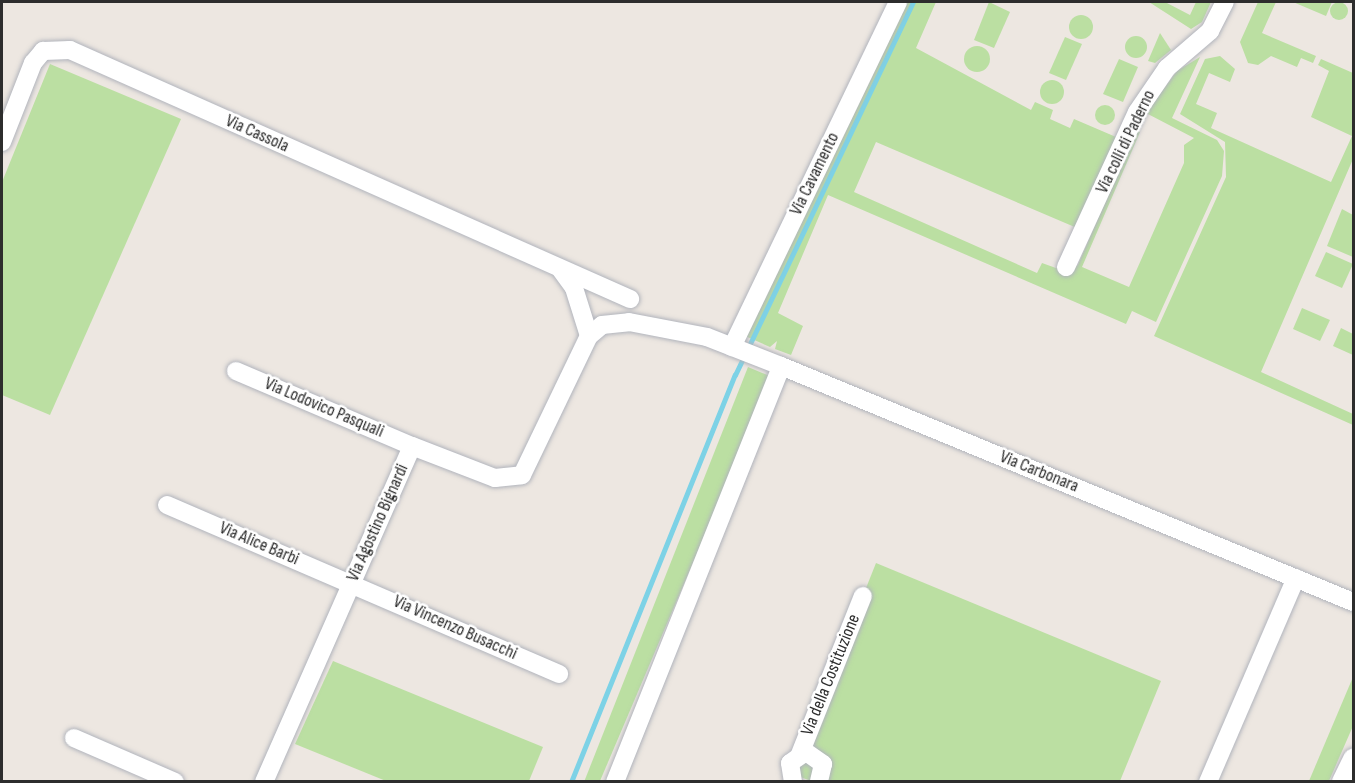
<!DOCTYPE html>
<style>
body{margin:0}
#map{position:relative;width:1355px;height:783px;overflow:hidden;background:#ede7e1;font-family:"Sofia Sans Condensed",sans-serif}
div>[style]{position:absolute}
.green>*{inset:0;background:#bbdfa2}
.round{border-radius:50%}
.stream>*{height:5px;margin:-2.5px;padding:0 2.5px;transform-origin:2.5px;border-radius:2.5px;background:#7dd2e6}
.roads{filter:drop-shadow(0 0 2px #b1b4bc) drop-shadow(0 0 2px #b1b4bc)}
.minor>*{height:18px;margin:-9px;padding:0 9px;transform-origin:9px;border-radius:9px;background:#fff}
.tertiary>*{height:22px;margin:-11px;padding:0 11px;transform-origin:11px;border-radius:11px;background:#fff}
span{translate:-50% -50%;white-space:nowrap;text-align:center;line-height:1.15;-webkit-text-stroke:5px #fff;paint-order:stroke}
.street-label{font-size:18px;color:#2d2d2d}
.frame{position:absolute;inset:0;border:3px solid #2d2d2d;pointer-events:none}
</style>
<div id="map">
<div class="green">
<i style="clip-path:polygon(904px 2px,936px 2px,916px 48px,1031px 110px,1035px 102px,1053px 110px,1050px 119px,1070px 128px,1074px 119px,1116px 137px,1077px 228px,876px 142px,854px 192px,1037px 273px,1042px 263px,1067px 272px,1078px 265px,1136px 130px,1140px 132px,1082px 267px,1129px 287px,1184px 163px,1184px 145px,1194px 138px,1146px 113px,1177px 71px,1200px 57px,1172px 118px,1217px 140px,1224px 151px,1222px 176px,1156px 322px,1132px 311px,1126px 324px,828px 195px,778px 313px,803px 326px,791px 355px,775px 349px,777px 341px,770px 347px,745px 336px)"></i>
<i style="clip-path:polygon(989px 2px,1010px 12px,994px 48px,974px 40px)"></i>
<i style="clip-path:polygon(1149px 2px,1165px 2px,1190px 15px,1196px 2px,1211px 2px,1202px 22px,1191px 29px)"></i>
<i style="clip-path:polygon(1258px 2px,1276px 2px,1262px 33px,1316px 56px,1313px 63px,1301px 58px,1297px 67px,1271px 56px,1258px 65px,1248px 63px,1240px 42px)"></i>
<i style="clip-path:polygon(1293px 2px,1332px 2px,1326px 16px)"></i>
<i class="round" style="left:1330px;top:2px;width:18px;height:18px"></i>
<i class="round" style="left:1069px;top:15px;width:24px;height:24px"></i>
<i style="clip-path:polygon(1160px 33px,1171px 50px,1155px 63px,1148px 61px)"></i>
<i class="round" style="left:1125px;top:36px;width:22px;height:22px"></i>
<i style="clip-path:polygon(1065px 37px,1082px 44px,1066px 80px,1049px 73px)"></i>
<i class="round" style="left:964px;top:46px;width:26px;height:26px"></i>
<i style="clip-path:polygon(1220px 56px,1235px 69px,1230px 82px,1209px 73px,1196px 104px,1217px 113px,1211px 128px,1331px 182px,1352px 136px,1311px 117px,1329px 71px,1318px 65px,1321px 59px,1353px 73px,1353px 159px,1261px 372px,1353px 414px,1353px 425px,1154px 336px,1226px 177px,1225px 142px,1180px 114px,1205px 59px)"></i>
<i style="clip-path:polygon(1119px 59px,1138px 67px,1123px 102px,1103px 94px)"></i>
<i style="clip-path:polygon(50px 64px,181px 119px,50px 415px,2px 395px,2px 182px)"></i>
<i class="round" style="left:1040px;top:80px;width:24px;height:24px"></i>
<i class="round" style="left:1095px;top:105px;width:20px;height:20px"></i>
<i style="clip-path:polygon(1342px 209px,1353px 215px,1353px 257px,1327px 246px)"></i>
<i style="clip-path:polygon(1326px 252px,1353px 264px,1342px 288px,1315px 276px)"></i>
<i style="clip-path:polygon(1302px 308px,1330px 320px,1320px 341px,1293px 329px)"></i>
<i style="clip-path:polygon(1341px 328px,1353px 334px,1353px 355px,1333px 346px)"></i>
<i style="clip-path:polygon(748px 367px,772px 377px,600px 781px,584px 782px)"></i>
<i style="clip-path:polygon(876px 563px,1161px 681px,1120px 781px,814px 782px,792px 774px)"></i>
<i style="clip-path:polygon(333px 661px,543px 747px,529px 781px,386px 781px,295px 744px)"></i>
<i style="clip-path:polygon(1353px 677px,1353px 726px,1329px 781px,1309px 781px)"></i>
</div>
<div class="stream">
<i style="left:571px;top:782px;width:439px;rotate:-68.1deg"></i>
<i style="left:735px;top:375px;width:413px;rotate:-64.5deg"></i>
</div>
<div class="roads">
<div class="minor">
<i style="left:2px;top:142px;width:85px;rotate:-68.6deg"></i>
<i style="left:33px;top:63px;width:16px;rotate:-50deg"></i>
<i style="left:43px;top:51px;width:27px;rotate:-2deg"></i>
<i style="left:70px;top:50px;width:613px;rotate:23.97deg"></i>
<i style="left:1066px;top:267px;width:170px;rotate:-65.4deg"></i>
<i style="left:1137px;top:112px;width:53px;rotate:-55.7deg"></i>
<i style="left:1167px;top:68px;width:57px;rotate:-40.7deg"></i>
<i style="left:1210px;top:31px;width:33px;rotate:-63deg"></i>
<i style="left:561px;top:270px;width:22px;rotate:54deg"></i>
<i style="left:574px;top:288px;width:50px;rotate:72.6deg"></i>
<i style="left:589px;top:336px;width:17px;rotate:-40deg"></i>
<i style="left:602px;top:325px;width:27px;rotate:-6deg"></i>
<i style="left:629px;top:322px;width:79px;rotate:10.9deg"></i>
<i style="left:707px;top:337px;width:79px;rotate:21.4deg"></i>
<i style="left:732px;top:347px;width:383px;rotate:-64.3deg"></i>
<i style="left:236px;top:371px;width:191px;rotate:23.1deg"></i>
<i style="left:167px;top:505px;width:427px;rotate:23.3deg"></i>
<i style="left:74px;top:738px;width:110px;rotate:23.5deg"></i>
<i style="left:800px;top:754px;width:170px;rotate:-68.3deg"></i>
<i style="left:264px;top:782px;width:367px;rotate:-66.2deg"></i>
<i style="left:412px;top:446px;width:89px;rotate:21.1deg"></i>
<i style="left:495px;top:478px;width:27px;rotate:-6deg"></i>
<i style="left:522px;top:475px;width:154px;rotate:-64.3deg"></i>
<i style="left:615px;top:782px;width:448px;rotate:-68.2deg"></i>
<i style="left:781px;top:366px;width:619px;rotate:22.42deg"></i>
<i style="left:793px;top:782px;width:19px;rotate:-99deg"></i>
<i style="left:790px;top:763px;width:19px;rotate:-35deg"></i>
<i style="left:806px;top:752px;width:21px;rotate:35deg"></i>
<i style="left:823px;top:764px;width:18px;rotate:103deg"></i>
<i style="left:1208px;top:782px;width:222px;rotate:-66.7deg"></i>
</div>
<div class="tertiary">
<i style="left:1343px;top:782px;width:25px;rotate:-64deg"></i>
</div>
</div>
<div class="street-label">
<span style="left:257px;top:134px;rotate:24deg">Via Cassola</span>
<span style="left:1126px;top:142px;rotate:-64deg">Via colli di Paderno</span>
<span style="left:815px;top:174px;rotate:-64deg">Via Cavamento</span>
<span style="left:324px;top:408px;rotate:23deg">Via Lodovico Pasquali</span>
<span style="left:1039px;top:472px;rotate:22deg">Via Carbonara</span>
<span style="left:378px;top:523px;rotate:-66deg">Via Agostino Bignardi</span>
<span style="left:259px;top:544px;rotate:23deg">Via Alice Barbi</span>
<span style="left:455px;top:628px;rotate:24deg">Via Vincenzo Busacchi</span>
<span style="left:831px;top:675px;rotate:-68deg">Via della Costituzione</span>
</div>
<div class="frame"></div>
</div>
